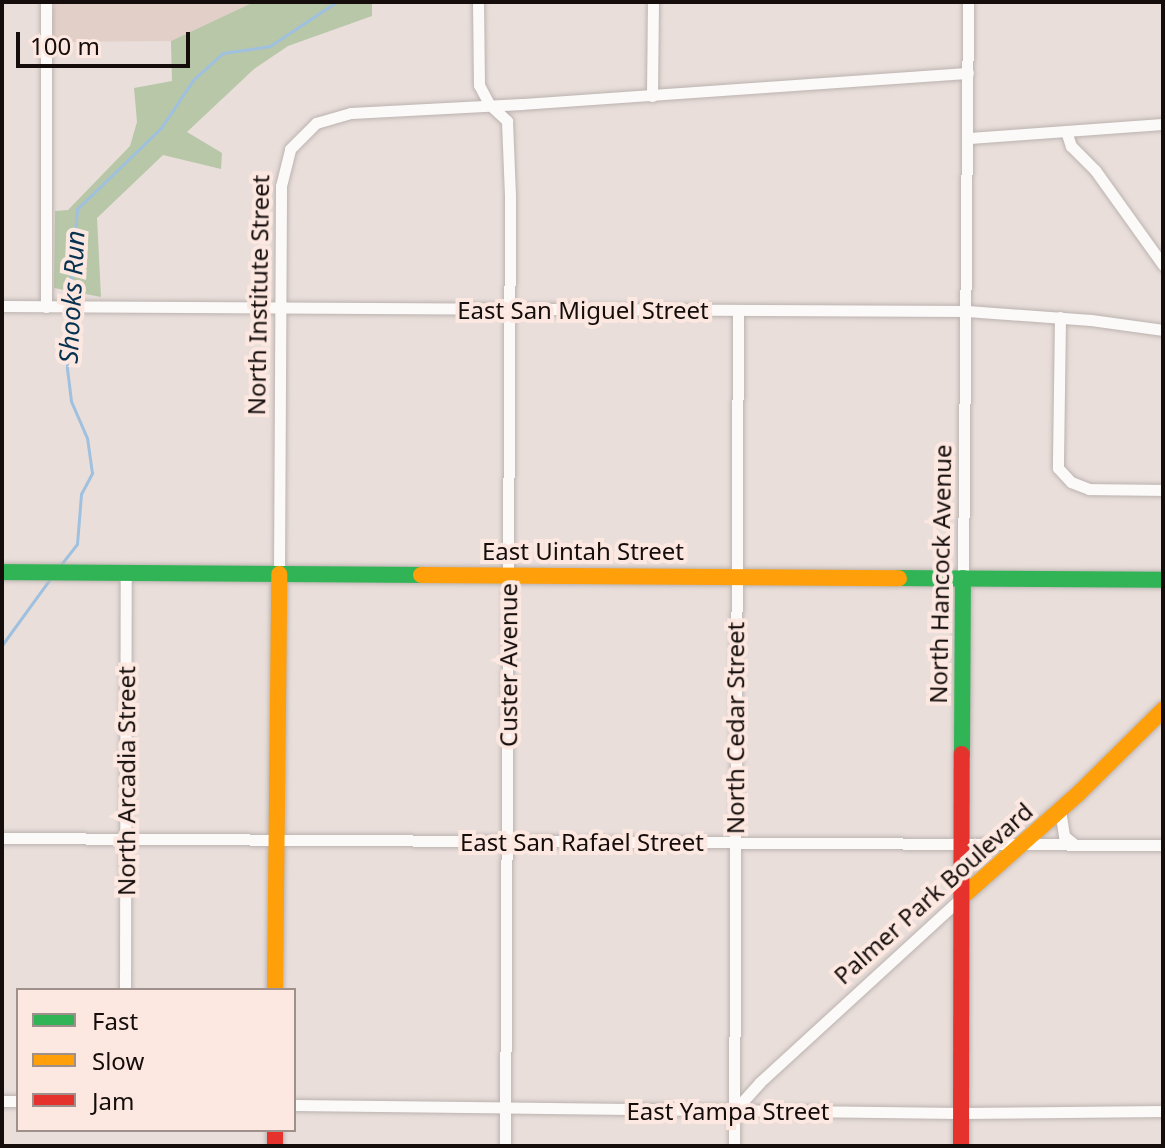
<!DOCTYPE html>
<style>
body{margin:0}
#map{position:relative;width:1165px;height:1148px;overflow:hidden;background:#e9deda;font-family:"Noto Sans",sans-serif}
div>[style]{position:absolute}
.built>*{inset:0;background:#e2cfc8}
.forest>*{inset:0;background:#b7c7a8}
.stream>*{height:3px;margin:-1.5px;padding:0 1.5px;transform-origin:1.5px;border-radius:1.5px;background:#9fc1df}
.roads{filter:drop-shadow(0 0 2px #bbb3b0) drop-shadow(0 0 2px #bbb3b0)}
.street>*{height:11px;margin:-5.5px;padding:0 5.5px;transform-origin:5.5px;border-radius:5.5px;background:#fcfaf9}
.fast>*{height:16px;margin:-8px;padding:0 8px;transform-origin:8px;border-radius:8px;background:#30b455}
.slow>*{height:16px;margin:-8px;padding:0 8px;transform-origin:8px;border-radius:8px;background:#ff9f0a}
.jam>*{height:16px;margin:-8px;padding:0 8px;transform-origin:8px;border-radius:8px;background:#e5322d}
span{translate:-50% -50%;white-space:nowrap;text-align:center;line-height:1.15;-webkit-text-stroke:8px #fde8e1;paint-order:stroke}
.street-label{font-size:24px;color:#140d0b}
.water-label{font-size:26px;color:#073250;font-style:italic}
.frame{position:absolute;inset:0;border:4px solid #140d0b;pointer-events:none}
.legend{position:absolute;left:16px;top:988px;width:280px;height:144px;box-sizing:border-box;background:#fde8e1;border:2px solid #a0908b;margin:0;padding:10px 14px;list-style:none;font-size:24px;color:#140d0b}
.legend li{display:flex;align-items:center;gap:16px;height:40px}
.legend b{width:40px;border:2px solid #a0908b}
.scale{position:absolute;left:16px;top:32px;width:174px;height:36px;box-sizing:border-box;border:4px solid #140d0b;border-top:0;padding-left:10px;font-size:24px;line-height:28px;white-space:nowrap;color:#140d0b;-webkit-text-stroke:6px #fde8e1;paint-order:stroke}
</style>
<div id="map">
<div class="built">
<i style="clip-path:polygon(55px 2px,254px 2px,171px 41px,48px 42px)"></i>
</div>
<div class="forest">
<i style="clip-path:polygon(254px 2px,372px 2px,372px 16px,288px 46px,254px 69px,187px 132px,222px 153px,221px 169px,163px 155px,97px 218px,101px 297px,54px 288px,55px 211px,68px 210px,130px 146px,137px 122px,134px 88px,172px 81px,171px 41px)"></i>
</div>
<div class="stream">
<i style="left:69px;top:304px;width:95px;rotate:-85.2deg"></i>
<i style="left:77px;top:209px;width:117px;rotate:-44deg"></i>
<i style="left:161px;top:128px;width:58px;rotate:-56.3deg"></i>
<i style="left:193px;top:80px;width:40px;rotate:-42deg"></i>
<i style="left:223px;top:53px;width:48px;rotate:-8.5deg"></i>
<i style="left:270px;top:46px;width:79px;rotate:-33.7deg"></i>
<i style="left:59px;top:567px;width:29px;rotate:-52deg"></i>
<i style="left:77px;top:544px;width:50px;rotate:-85.4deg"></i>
<i style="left:81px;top:494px;width:24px;rotate:-62deg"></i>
<i style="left:92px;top:473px;width:35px;rotate:-98deg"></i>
<i style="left:87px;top:438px;width:40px;rotate:-113.4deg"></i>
<i style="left:71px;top:401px;width:34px;rotate:-97deg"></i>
<i style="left:67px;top:367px;width:56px;rotate:-88deg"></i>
<i style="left:2px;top:645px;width:82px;rotate:-54deg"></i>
</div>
<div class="roads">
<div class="street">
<i style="left:46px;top:2px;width:305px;rotate:90deg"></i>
<i style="left:478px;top:2px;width:83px;rotate:89.3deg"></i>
<i style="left:479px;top:85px;width:21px;rotate:62deg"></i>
<i style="left:489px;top:104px;width:25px;rotate:43deg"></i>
<i style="left:507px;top:121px;width:74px;rotate:87.7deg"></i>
<i style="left:510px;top:195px;width:951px;rotate:90.3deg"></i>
<i style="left:652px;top:96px;width:94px;rotate:-89.4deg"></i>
<i style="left:1066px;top:131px;width:16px;rotate:72deg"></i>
<i style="left:1071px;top:146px;width:34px;rotate:45deg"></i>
<i style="left:1095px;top:170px;width:117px;rotate:54.4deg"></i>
<i style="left:968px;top:138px;width:196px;rotate:-4.1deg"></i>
<i style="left:2px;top:306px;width:965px;rotate:0.3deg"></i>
<i style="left:967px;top:311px;width:124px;rotate:4.2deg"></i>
<i style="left:1091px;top:320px;width:73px;rotate:7.9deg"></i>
<i style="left:1060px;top:317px;width:151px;rotate:90.8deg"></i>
<i style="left:1058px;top:468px;width:19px;rotate:47deg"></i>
<i style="left:1071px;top:482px;width:19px;rotate:21deg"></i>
<i style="left:1089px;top:489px;width:74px;rotate:0.8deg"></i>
<i style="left:279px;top:574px;width:388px;rotate:-89.7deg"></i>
<i style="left:281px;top:186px;width:38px;rotate:-76deg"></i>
<i style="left:290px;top:149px;width:37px;rotate:-45deg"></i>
<i style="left:316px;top:123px;width:36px;rotate:-16deg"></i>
<i style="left:351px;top:113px;width:171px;rotate:-3deg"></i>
<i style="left:522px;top:104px;width:447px;rotate:-4deg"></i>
<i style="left:963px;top:578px;width:576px;rotate:-89.5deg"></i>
<i style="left:1060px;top:810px;width:26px;rotate:81deg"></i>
<i style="left:1064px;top:836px;width:14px;rotate:39deg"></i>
<i style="left:2px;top:838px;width:1161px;rotate:0.35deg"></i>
<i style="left:125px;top:990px;width:418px;rotate:-89.9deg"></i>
<i style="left:2px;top:1101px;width:16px"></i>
<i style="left:294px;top:1105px;width:667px;rotate:0.69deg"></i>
<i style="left:961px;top:1113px;width:202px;rotate:-0.6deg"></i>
<i style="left:735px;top:1110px;width:36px;rotate:-48deg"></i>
<i style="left:759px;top:1083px;width:275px;rotate:-42.5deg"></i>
<i style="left:734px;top:1146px;width:835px;rotate:-89.73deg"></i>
</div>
<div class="fast">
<i style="left:2px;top:572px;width:419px;rotate:0.4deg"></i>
<i style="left:899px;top:578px;width:264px;rotate:0.4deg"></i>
<i style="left:962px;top:754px;width:176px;rotate:-89.7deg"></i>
</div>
<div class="slow">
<i style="left:421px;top:575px;width:478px;rotate:0.4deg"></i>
<i style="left:962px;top:897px;width:155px;rotate:-41.6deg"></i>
<i style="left:1078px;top:794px;width:120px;rotate:-44.7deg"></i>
<i style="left:275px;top:990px;width:416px;rotate:-89.4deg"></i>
</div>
<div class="jam">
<i style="left:275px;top:1130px;width:16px;rotate:90deg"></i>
<i style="left:961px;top:1146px;width:392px;rotate:-89.9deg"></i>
</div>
</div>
<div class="street-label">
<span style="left:258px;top:295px;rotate:-89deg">North Institute Street</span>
<span style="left:583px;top:310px">East San Miguel Street</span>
<span style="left:583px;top:551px">East Uintah Street</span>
<span style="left:940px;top:574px;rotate:-89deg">North Hancock Avenue</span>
<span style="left:508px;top:665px;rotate:-90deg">Custer Avenue</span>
<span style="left:735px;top:728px;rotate:-90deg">North Cedar Street</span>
<span style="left:126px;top:781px;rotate:-90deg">North Arcadia Street</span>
<span style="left:582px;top:842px">East San Rafael Street</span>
<span style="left:933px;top:893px;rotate:-42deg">Palmer Park Boulevard</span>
<span style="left:728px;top:1111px">East Yampa Street</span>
</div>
<div class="water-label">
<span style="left:72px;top:297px;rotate:-87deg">Shooks Run</span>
</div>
<div class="frame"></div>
<ul class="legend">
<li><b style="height:10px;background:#30b455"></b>Fast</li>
<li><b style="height:10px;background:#ff9f0a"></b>Slow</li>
<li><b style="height:10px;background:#e5322d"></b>Jam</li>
</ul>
<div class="scale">100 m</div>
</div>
